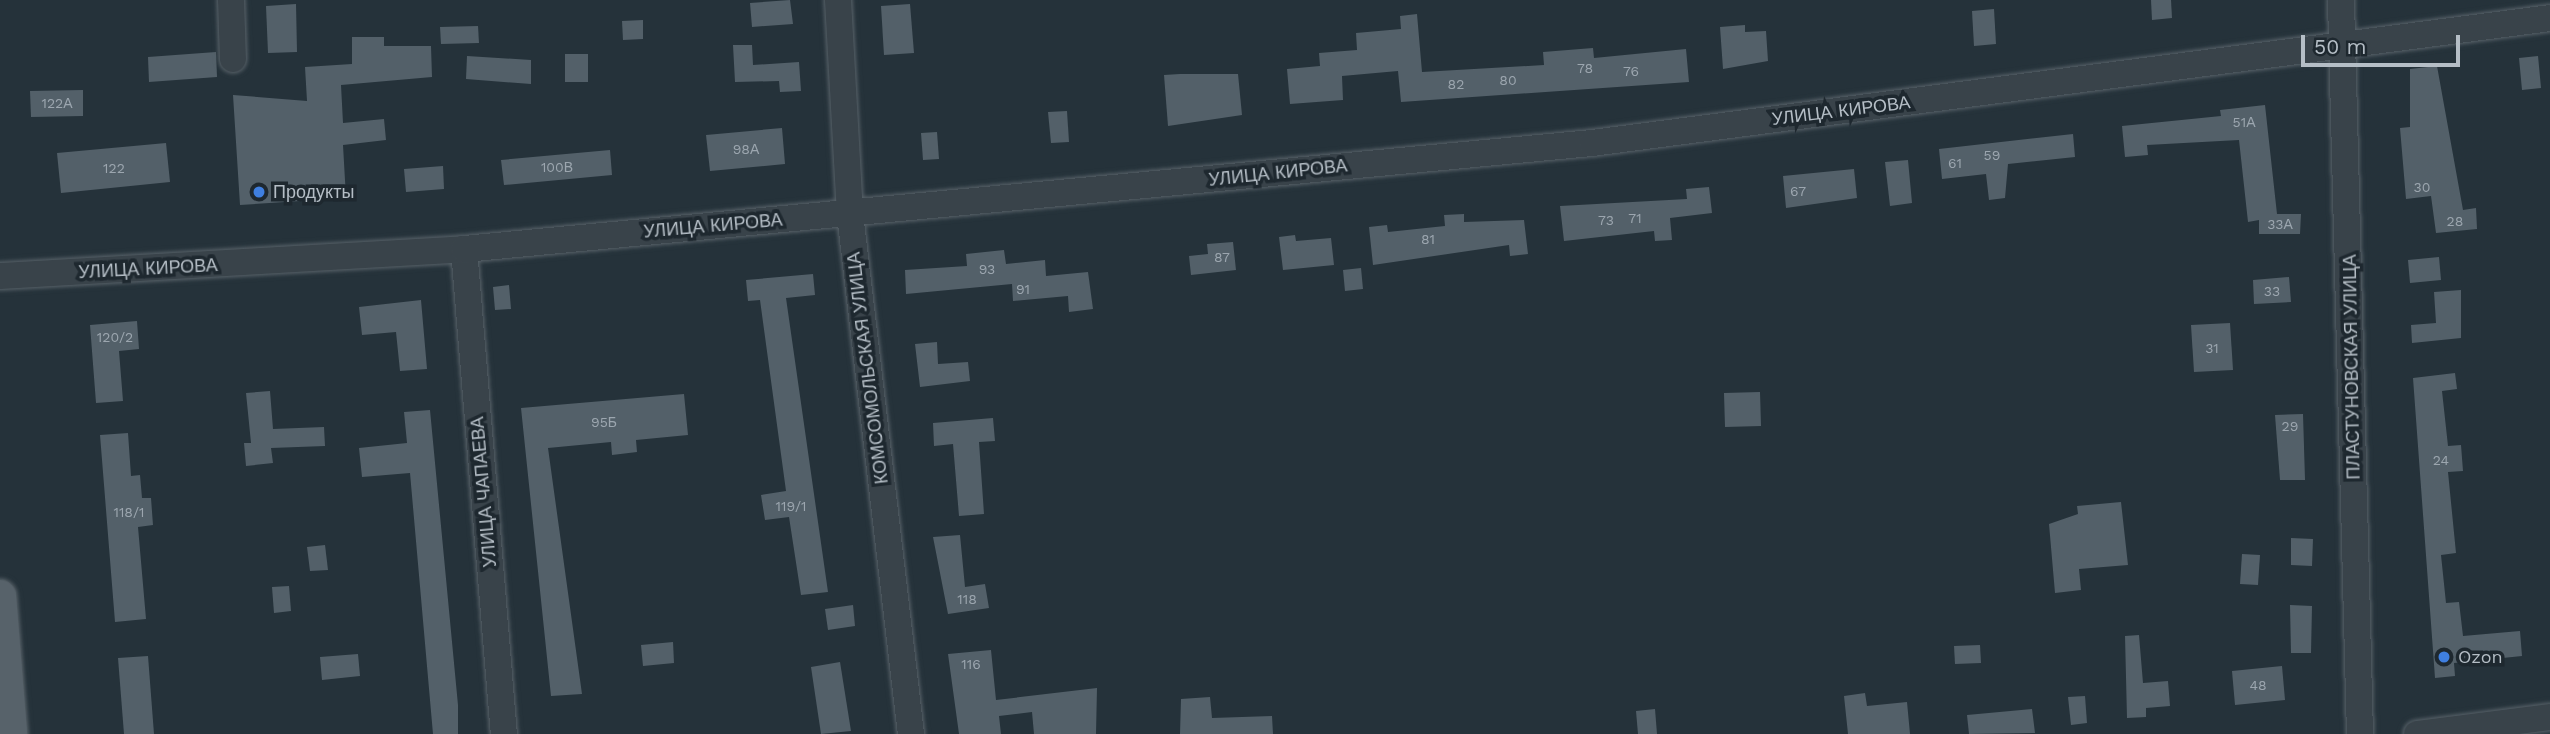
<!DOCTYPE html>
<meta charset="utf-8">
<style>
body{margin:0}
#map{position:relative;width:2550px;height:734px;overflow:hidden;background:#25323a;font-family:"Work Sans",sans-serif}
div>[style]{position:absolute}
.building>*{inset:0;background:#536069}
.roads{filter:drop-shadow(0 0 2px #576168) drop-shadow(0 0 2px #576168)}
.minor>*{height:26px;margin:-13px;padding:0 13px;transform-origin:13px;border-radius:13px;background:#39434a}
.major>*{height:32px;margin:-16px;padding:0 16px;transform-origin:16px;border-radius:16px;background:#57626a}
.dots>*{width:19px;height:19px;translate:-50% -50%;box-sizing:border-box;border:4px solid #1e282f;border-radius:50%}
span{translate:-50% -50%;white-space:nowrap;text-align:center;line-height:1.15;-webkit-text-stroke:7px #1e282f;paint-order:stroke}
.number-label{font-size:14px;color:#9ca6af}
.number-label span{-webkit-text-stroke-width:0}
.street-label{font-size:18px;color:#b5bec6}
.poi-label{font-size:18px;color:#b5bec6}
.left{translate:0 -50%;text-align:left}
.scale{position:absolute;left:2301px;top:35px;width:159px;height:32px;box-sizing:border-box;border:4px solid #b5bec6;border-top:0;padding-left:9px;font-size:21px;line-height:24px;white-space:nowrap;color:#b5bec6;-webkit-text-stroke:5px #1e282f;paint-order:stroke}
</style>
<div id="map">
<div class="building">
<i style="clip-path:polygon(790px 0,793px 24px,752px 27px,750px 3px)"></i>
<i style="clip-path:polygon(2151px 0,2171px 0,2172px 18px,2152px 20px)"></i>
<i style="clip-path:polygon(296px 4px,297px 52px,268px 53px,266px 6px)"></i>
<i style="clip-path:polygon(910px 4px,914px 53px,884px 55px,881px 6px)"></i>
<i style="clip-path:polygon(1994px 9px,1996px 44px,1974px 46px,1972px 11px)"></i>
<i style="clip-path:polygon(1417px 14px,1422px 72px,1544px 65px,1543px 52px,1593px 48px,1594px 58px,1686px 49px,1689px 82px,1401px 102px,1398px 71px,1342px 76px,1343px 100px,1290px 104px,1287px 69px,1320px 66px,1319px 53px,1357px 50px,1356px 33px,1401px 29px,1400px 16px)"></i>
<i style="clip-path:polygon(643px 20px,643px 39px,623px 40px,622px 21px)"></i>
<i style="clip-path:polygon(1745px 25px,1745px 32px,1766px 31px,1768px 61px,1723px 69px,1720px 27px)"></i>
<i style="clip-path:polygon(478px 26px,479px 43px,441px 44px,440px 27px)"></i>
<i style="clip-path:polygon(352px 37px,384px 37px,384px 46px,431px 46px,432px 77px,341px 85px,343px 123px,384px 119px,386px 140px,343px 145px,346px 198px,240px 205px,233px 95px,307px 101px,305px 67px,352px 64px)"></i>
<i style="clip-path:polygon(733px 45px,752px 45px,753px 65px,799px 62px,801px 91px,780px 92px,779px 81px,735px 82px)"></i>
<i style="clip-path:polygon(216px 52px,217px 77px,149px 82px,148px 57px)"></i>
<i style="clip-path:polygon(565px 54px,588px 54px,588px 82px,565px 82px)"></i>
<i style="clip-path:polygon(467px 56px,531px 60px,531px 84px,466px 79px)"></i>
<i style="clip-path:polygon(2538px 56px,2541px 88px,2522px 90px,2519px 58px)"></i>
<i style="clip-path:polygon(2437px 66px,2463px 210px,2476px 208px,2477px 229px,2436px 233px,2431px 196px,2406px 199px,2400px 128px,2410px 127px,2410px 69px)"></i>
<i style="clip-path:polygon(1180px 74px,1238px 74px,1242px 115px,1168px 126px,1164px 75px)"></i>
<i style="clip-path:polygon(83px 90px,83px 116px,31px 117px,30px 91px)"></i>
<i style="clip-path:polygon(2265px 105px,2277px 214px,2301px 214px,2300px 234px,2259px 234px,2259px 220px,2248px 222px,2239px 140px,2147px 145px,2148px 155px,2125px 157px,2122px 126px,2221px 116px,2220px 110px)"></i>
<i style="clip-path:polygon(1067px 111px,1069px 142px,1051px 143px,1048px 112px)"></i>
<i style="clip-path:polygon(782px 128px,785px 164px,710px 171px,706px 135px)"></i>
<i style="clip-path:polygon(937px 132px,939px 159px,923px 160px,921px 133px)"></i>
<i style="clip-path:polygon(2073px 134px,2075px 157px,2008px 164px,2005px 198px,1989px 200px,1986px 174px,1942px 179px,1939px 149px)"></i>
<i style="clip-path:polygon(166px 143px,170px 182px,61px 193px,57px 153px)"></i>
<i style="clip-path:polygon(610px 150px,612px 175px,504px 185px,501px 160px)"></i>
<i style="clip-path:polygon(1908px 160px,1912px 203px,1890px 206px,1885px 162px)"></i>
<i style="clip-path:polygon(443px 166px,444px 189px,406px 192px,404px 169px)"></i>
<i style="clip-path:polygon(1854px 169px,1857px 198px,1786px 208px,1783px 176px)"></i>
<i style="clip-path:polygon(1709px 187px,1712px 213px,1670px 218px,1672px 240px,1655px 241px,1654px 231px,1564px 241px,1560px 206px,1687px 199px,1686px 189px)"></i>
<i style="clip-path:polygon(1464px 214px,1464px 222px,1524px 220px,1528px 254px,1510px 256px,1509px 245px,1373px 265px,1369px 227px,1387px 225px,1388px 232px,1445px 226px,1444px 215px)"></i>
<i style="clip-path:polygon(1295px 235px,1296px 241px,1331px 238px,1334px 265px,1283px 270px,1279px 237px)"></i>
<i style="clip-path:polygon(1233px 242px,1236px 270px,1191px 275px,1189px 256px,1208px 254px,1207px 244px)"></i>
<i style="clip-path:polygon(1004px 250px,1006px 264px,1045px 260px,1046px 276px,1088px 272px,1093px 309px,1069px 312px,1068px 296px,1013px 301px,1012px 284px,906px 294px,905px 270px,967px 266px,966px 254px)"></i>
<i style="clip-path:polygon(2439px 257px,2441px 280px,2410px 283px,2408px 260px)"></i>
<i style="clip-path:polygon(1361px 268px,1363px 289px,1345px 291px,1343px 270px)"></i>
<i style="clip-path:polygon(813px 274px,815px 295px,786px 298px,828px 592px,801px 595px,789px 517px,765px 520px,761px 495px,786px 491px,760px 300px,748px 301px,746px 280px)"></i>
<i style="clip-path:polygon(2289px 277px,2291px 302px,2254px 304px,2253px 280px)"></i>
<i style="clip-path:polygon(509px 285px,511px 309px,495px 310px,493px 287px)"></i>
<i style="clip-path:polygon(2461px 290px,2461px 338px,2412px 343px,2411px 325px,2436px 323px,2434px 292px)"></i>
<i style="clip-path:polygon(421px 300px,427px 369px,400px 371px,396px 332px,362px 335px,359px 307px)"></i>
<i style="clip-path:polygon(137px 321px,139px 349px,119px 351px,123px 401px,96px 403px,90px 325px)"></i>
<i style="clip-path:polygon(2230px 323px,2233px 370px,2194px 372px,2191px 325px)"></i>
<i style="clip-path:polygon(937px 342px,938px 364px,968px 362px,970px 381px,920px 387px,915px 344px)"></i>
<i style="clip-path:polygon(2455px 373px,2457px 389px,2442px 391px,2448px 446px,2461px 445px,2463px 471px,2448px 472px,2456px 553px,2441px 555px,2446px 603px,2459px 602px,2463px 636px,2520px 631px,2522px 656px,2454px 663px,2455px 676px,2435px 678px,2413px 378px)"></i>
<i style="clip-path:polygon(270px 391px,273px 429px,324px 427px,325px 446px,271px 448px,273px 463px,246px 466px,244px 443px,251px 443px,246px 393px)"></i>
<i style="clip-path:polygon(1760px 392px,1761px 426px,1725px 427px,1724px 393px)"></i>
<i style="clip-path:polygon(684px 394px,688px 435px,636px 440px,637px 452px,612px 455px,611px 442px,548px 448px,582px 694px,551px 696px,521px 408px)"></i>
<i style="clip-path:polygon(430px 410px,458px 705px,458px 734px,433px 734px,410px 473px,362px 477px,359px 448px,407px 443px,404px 412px)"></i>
<i style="clip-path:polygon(2303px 414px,2305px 480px,2280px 480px,2275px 415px)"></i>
<i style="clip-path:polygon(993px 418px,995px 441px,979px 442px,984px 514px,959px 516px,953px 444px,934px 446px,933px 423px)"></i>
<i style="clip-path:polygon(128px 433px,131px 476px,140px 475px,142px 498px,151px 498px,153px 525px,138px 527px,146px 619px,115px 622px,100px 435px)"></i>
<i style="clip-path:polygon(2121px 502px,2128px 565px,2079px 569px,2081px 590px,2055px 593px,2049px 524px,2078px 514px,2077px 506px)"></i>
<i style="clip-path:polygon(960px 535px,965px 587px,985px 584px,989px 608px,948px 614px,933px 537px)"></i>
<i style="clip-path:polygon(2291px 538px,2313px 539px,2312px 566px,2291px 565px)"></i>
<i style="clip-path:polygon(325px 545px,328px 570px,310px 571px,307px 547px)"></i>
<i style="clip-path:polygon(2242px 554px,2260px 555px,2258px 585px,2240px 584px)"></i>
<i style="clip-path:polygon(289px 586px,291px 611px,274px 613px,272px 587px)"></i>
<i style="clip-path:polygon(853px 605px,855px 626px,828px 630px,825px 609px)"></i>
<i style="clip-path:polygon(2290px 605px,2312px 606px,2311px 653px,2291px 653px)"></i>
<i style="clip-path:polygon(2139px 635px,2143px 683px,2168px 681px,2170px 706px,2146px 708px,2146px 717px,2127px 718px,2125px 636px)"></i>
<i style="clip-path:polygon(673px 642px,674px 663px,643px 666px,641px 645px)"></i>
<i style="clip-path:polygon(1980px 645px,1981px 663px,1955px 664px,1954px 646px)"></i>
<i style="clip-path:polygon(991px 650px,996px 700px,1097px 688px,1096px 734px,1034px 734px,1032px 712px,999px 716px,1001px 734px,959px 734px,948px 654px)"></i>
<i style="clip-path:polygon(358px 654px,360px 676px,322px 680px,320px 657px)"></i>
<i style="clip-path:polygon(148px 656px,154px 734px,124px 734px,118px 658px)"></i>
<i style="clip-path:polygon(840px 662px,851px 731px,821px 734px,811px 667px)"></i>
<i style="clip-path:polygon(2282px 666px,2285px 700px,2235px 705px,2232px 671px)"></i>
<i style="clip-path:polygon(1865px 693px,1867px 706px,1907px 702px,1910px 734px,1848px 734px,1844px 696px)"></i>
<i style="clip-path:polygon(2085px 696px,2087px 723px,2071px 725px,2068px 697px)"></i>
<i style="clip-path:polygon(1210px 697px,1212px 718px,1272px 716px,1273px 734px,1180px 734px,1181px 699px)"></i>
<i style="clip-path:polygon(1655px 709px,1657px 734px,1638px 734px,1636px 711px)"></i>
<i style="clip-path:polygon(2032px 709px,2035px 733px,1969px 734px,1967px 715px)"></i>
</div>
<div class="roads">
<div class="minor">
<i style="left:231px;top:0;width:59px;rotate:88.1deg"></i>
<i style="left:838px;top:0;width:214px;rotate:86.8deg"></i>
<i style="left:850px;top:214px;width:524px;rotate:83.31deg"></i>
<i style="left:2341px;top:0;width:734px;rotate:88.52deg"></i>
<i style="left:464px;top:249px;width:487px;rotate:85.3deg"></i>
<i style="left:0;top:276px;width:465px;rotate:-3.3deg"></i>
<i style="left:464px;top:249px;width:1133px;rotate:-5.37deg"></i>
<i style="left:1592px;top:143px;width:966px;rotate:-7.43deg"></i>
<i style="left:2417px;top:734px;width:134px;rotate:-7.3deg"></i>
</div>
<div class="major">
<i style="left:0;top:596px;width:138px;rotate:85.4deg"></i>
</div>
</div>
<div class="dots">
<i style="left:259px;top:192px;background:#3f7fe0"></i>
<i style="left:2444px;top:657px;background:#3f7fe0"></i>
</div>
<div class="number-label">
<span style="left:1585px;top:68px">78</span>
<span style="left:1631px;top:71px">76</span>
<span style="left:1508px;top:80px">80</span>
<span style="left:1456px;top:84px">82</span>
<span style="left:57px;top:103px">122А</span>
<span style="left:2244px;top:122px">51А</span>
<span style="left:746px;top:149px">98А</span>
<span style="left:1992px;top:155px">59</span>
<span style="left:1955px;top:163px">61</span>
<span style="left:557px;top:167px">100В</span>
<span style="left:114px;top:168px">122</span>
<span style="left:2422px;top:187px">30</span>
<span style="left:1798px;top:191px">67</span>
<span style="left:1635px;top:218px">71</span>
<span style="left:1606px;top:220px">73</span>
<span style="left:2455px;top:221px">28</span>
<span style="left:2280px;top:224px">33А</span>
<span style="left:1428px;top:239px">81</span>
<span style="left:1222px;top:257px">87</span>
<span style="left:987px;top:269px">93</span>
<span style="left:1023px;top:289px">91</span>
<span style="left:2272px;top:291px">33</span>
<span style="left:115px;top:337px">120/2</span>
<span style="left:2212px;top:348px">31</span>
<span style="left:604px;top:422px">95Б</span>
<span style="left:2290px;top:426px">29</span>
<span style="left:2441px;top:460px">24</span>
<span style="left:791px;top:506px">119/1</span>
<span style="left:129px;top:512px">118/1</span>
<span style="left:967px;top:599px">118</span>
<span style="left:971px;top:664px">116</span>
<span style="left:2258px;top:685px">48</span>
</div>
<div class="street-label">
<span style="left:1841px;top:111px;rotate:-7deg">УЛИЦА КИРОВА</span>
<span style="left:1278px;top:173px;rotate:-6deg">УЛИЦА КИРОВА</span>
<span style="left:713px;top:226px;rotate:-5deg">УЛИЦА КИРОВА</span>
<span style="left:148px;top:269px;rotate:-3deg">УЛИЦА КИРОВА</span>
<span style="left:2352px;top:367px;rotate:-91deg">ПЛАСТУНОВСКАЯ УЛИЦА</span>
<span style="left:868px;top:368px;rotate:-97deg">КОМСОМОЛЬСКАЯ УЛИЦА</span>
<span style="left:484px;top:492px;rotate:-95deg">УЛИЦА ЧАПАЕВА</span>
</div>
<div class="poi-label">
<span class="left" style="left:273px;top:192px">Продукты</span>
<span class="left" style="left:2458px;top:657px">Ozon</span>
</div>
<div class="scale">50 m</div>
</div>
